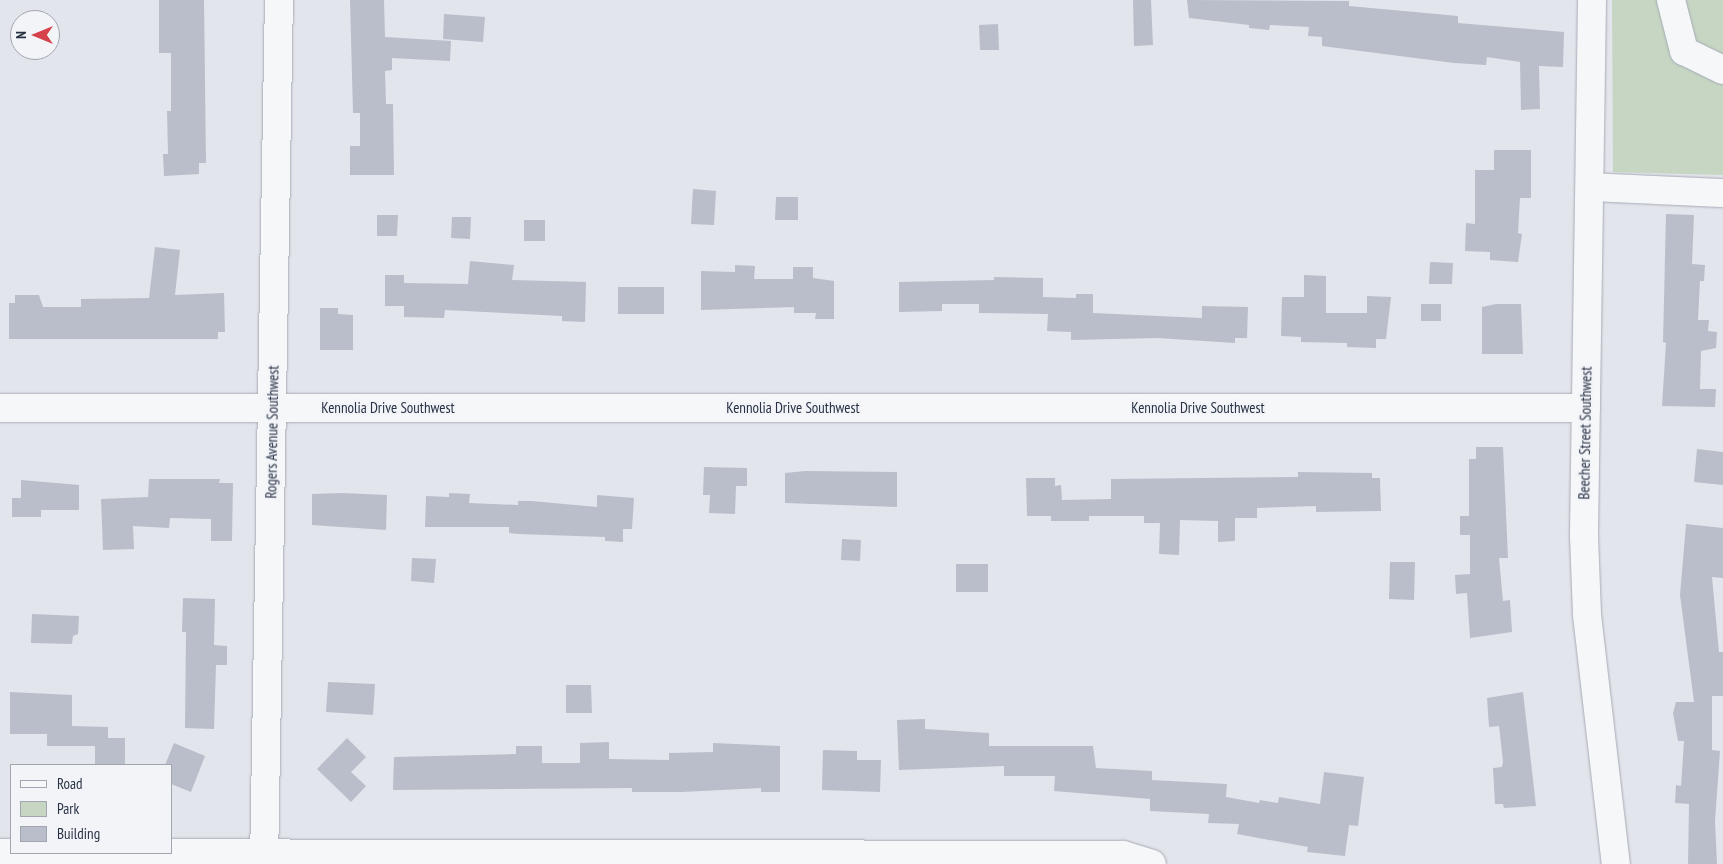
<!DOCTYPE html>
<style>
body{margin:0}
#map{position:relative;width:1723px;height:864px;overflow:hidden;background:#e2e5eb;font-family:"PT Sans Narrow",sans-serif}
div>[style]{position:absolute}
.green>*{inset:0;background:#c6d6c3}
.building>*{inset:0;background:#b9beca}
.roads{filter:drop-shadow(0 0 1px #a7abb6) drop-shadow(0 0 1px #a7abb6)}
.minor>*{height:28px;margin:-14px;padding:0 14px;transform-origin:14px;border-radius:14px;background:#f6f7f9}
span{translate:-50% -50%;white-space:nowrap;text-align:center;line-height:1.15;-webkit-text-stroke:4.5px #f2f4f8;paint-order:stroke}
.street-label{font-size:15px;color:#293145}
.legend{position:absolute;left:10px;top:764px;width:162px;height:90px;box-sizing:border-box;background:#f2f4f8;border:1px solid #a2a6b0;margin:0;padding:6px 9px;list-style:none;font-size:15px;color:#293145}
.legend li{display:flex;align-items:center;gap:10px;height:25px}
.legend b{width:25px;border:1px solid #a2a6b0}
.north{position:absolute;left:10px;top:10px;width:50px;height:50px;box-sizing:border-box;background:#f2f4f8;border:1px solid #a2a6b0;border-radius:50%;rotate:270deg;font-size:14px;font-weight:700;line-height:20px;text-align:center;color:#293145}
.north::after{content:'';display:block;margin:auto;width:18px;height:22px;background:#d6424b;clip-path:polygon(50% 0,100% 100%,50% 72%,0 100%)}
</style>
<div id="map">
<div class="green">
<i style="clip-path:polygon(1612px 0,1723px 0,1723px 175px,1613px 172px)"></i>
</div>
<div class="building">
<i style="clip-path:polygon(159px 0,204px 0,206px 163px,199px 163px,199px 174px,164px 176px,163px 154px,168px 154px,167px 111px,171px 111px,171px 53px,159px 53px)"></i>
<i style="clip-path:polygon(350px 0,384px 0,385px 37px,451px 41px,450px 61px,392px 58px,392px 70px,385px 71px,386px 104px,393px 104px,394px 175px,350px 175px,350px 146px,360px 146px,360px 113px,353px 113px)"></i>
<i style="clip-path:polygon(1133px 0,1151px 0,1153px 45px,1134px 46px)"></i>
<i style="clip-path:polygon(1187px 0,1349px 1px,1349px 6px,1458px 16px,1458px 23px,1564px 32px,1563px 67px,1539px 66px,1540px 109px,1521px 110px,1520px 62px,1487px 57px,1486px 65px,1454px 63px,1322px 46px,1322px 37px,1308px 36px,1309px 27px,1270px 25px,1269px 30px,1249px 28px,1249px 25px,1189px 18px)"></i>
<i style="clip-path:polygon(444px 14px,485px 17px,483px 42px,443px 39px)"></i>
<i style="clip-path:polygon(998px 24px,999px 50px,980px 50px,979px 25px)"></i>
<i style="clip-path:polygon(1494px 150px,1531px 150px,1531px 198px,1520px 198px,1518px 233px,1522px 234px,1518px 262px,1490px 260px,1490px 252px,1465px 251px,1466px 223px,1475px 224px,1475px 170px,1494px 170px)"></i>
<i style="clip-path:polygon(693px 189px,716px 191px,714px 225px,691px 224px)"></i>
<i style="clip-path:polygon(776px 197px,798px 197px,798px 220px,775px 220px)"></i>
<i style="clip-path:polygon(1666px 214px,1694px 215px,1692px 264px,1705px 265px,1704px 281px,1700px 281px,1698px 320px,1709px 320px,1708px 331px,1717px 332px,1716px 348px,1701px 351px,1700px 389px,1716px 389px,1715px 407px,1662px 406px,1666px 343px,1663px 342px)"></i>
<i style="clip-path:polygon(377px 215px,398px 215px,397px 236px,377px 236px)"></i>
<i style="clip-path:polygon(452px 217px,471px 217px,470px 239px,451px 238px)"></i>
<i style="clip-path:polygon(524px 220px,545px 220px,545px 241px,524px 241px)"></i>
<i style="clip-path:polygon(155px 247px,180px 250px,175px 295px,224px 293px,225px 332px,218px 332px,218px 339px,9px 339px,9px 303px,15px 303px,15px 295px,39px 295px,43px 307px,81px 307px,81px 299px,149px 298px)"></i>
<i style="clip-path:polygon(470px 261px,514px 265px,512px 280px,586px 282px,585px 322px,562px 321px,562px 316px,445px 310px,444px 318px,404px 317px,404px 306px,385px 306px,385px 275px,404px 275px,404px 283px,468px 284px)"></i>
<i style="clip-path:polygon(1430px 262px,1453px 263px,1452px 284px,1429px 284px)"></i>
<i style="clip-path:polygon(735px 265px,755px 266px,754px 279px,793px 279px,793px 267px,813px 267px,813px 278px,834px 281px,834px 319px,815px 319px,816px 313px,794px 313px,794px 307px,701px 310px,701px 271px,735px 272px)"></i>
<i style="clip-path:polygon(1304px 275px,1326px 276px,1326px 313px,1367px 313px,1367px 296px,1391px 297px,1386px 339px,1376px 339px,1376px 348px,1347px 347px,1347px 343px,1301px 342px,1301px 337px,1281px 336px,1282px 297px,1304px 297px)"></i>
<i style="clip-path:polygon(994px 277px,1043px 278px,1043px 297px,1076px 298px,1076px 294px,1093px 294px,1093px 313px,1202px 318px,1202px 306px,1248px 307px,1247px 338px,1235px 338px,1235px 343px,1157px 338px,1071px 340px,1071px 332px,1047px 331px,1048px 314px,979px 313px,979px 304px,942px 304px,942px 311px,899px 312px,899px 282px,994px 280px)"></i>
<i style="clip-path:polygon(618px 287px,664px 287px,664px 314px,618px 314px)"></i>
<i style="clip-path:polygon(1421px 304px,1441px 304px,1441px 321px,1421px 321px)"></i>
<i style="clip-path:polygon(1496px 304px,1521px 304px,1523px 354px,1482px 354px,1482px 307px)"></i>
<i style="clip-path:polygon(320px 308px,338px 308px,338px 314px,353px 315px,353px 350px,320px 350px)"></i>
<i style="clip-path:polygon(1476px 447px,1503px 447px,1508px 558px,1499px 558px,1503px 601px,1510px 600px,1512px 632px,1470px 638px,1467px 593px,1456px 594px,1455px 575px,1470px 574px,1470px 535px,1460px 535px,1460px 516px,1469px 516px,1469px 459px,1476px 459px)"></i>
<i style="clip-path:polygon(1697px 449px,1723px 452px,1723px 485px,1694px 482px)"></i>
<i style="clip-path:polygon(704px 467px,747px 468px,747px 486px,736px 486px,735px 514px,709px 513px,710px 495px,703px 495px)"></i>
<i style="clip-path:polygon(805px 471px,897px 472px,897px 507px,785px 503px,785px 473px)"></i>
<i style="clip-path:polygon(1298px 472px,1372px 473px,1372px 478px,1380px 478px,1381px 511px,1316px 512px,1316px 506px,1257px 508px,1257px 518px,1235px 518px,1235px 541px,1218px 542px,1218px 521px,1180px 520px,1179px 555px,1159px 554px,1160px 523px,1144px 523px,1144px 516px,1089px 516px,1089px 521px,1051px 521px,1051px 516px,1027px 516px,1026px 478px,1055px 478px,1055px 486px,1061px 485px,1062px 500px,1111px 499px,1111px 479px,1298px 477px)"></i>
<i style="clip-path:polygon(149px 479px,220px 479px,219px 483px,233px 483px,232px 541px,211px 541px,211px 519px,170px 518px,169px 528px,133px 526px,134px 549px,103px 550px,101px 499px,148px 497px)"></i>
<i style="clip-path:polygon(21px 480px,79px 485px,79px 510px,41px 510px,41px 517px,12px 517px,12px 498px,21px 498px)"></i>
<i style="clip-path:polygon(342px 493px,387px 495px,386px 530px,312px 525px,312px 494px)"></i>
<i style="clip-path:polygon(449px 493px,470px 494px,469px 503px,518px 505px,518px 501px,531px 501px,597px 507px,597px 495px,634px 498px,632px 529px,623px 529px,623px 542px,605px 541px,605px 537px,518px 534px,509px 533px,509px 527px,425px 527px,426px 496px,449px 497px)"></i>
<i style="clip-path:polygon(1686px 524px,1723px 528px,1723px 578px,1712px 577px,1719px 652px,1723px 652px,1723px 696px,1712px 696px,1712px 750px,1720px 751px,1715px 821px,1717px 864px,1688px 864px,1689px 804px,1675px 803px,1676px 785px,1681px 786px,1684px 741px,1678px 741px,1673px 713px,1676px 702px,1694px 702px,1680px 595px)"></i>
<i style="clip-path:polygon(842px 539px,861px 540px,860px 561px,841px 560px)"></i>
<i style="clip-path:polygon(412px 558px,436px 559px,434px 583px,411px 581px)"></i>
<i style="clip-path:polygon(1390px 562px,1415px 562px,1414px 600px,1389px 599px)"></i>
<i style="clip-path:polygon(956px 564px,988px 564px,988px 592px,956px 592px)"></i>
<i style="clip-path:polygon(183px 598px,215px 599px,214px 645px,227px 646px,227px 665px,216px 665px,214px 729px,185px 728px,186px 632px,182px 632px)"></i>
<i style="clip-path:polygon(32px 614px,79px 616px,78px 634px,73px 636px,72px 644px,31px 643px)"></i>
<i style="clip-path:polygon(328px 682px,375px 684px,373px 715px,326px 712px)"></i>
<i style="clip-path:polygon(566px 685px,591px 685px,592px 713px,566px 713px)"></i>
<i style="clip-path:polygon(10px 692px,72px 695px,72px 726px,108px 727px,108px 738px,125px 738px,125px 765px,95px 765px,95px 746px,47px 746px,47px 734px,10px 734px)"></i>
<i style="clip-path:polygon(1523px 692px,1536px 806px,1504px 808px,1503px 804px,1495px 804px,1493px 768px,1502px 767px,1503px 762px,1499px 726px,1489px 727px,1487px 698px)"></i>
<i style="clip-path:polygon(925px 719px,925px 729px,989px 733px,989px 746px,1093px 746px,1096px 768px,1152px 771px,1152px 780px,1227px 784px,1226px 797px,1259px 803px,1260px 800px,1278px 803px,1279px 797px,1320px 804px,1324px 772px,1364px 777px,1358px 826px,1349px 825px,1345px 856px,1307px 852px,1308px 847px,1237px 834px,1239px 824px,1208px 823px,1209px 814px,1150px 811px,1150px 799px,1054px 791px,1055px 776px,1004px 776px,1004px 766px,899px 770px,897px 720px)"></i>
<i style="clip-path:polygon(347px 738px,366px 757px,351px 772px,366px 786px,351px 802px,317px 769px)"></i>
<i style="clip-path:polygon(609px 742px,609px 759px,669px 760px,669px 753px,713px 752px,713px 743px,780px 746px,780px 792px,761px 792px,761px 788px,682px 792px,632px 792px,632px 788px,393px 790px,394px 757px,516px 754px,516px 746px,542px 746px,542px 763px,580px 763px,580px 743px)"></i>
<i style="clip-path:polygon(174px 743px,205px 756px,191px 792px,171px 784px,171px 765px,165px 765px)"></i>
<i style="clip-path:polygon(823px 750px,857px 751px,857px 760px,881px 760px,880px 792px,822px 790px)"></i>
</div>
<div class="roads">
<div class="minor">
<i style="left:1592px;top:0;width:536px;rotate:90.86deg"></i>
<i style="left:1584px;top:536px;width:79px;rotate:87.8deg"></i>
<i style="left:1587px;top:615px;width:251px;rotate:83.4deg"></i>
<i style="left:1671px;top:0;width:53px;rotate:75.7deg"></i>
<i style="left:1684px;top:51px;width:43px;rotate:26deg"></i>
<i style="left:1590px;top:187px;width:133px;rotate:2.6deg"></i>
<i style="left:0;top:408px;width:1586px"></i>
<i style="left:0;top:853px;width:1123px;rotate:0.1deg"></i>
<i style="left:1123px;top:855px;width:30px;rotate:17deg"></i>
<i style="left:264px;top:864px;width:864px;rotate:-89.01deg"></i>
</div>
</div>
<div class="street-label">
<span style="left:388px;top:408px">Kennolia Drive Southwest</span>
<span style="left:793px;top:408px">Kennolia Drive Southwest</span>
<span style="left:1198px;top:408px">Kennolia Drive Southwest</span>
<span style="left:272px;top:432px;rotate:-89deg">Rogers Avenue Southwest</span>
<span style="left:1585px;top:433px;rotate:-89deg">Beecher Street Southwest</span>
</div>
<ul class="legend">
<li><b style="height:6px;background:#f6f7f9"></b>Road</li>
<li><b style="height:14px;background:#c6d6c3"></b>Park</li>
<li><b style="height:14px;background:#b9beca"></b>Building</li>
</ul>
<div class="north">N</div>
</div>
